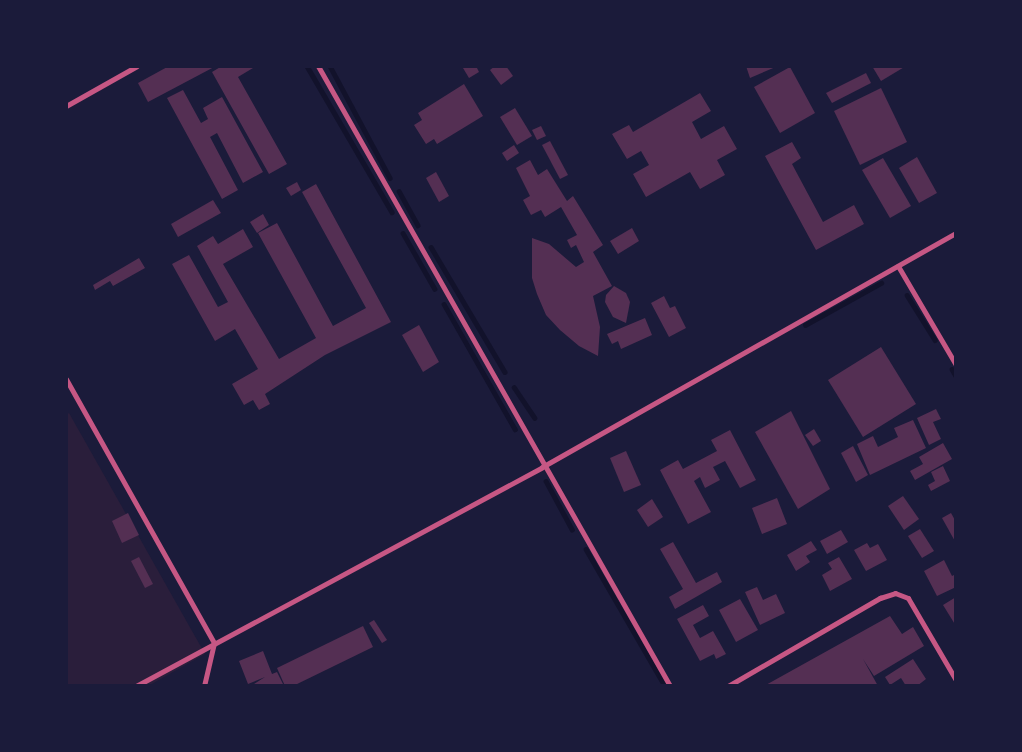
<!DOCTYPE html>
<style>
body{margin:0}
#map{position:relative;width:1022px;height:752px;overflow:hidden;background:#1b1b3a;font-family:"PT Sans",sans-serif}
div>[style]{position:absolute}
.green>*{inset:0;background:#2a1e3b}
.stream>*{height:4.5px;margin:-2.25px;padding:0 2.25px;transform-origin:2.25px;border-radius:2.25px;background:#12122b}
.building>*{inset:0;background:#542f53}
.minor>*{height:5px;margin:-2.5px;padding:0 2.5px;transform-origin:2.5px;border-radius:2.5px;background:#c65784}
span{translate:-50% -50%;white-space:nowrap;text-align:center;line-height:1.15;-webkit-text-stroke:4.5px #1b1b3a;paint-order:stroke}
.frame{position:absolute;inset:0;border:68px solid #1b1b3a;pointer-events:none}
</style>
<div id="map">
<div class="green">
<i style="clip-path:polygon(69px 413px,205px 654px,148px 686px,66px 686px,66px 415px)"></i>
</div>
<div class="stream">
<i style="left:307px;top:66px;width:169px;rotate:59.8deg"></i>
<i style="left:330px;top:66px;width:127px;rotate:61.8deg"></i>
<i style="left:399px;top:191px;width:39px;rotate:61deg"></i>
<i style="left:403px;top:233px;width:64px;rotate:60.3deg"></i>
<i style="left:431px;top:247px;width:145px;rotate:59.4deg"></i>
<i style="left:907px;top:295px;width:53px;rotate:58.1deg"></i>
<i style="left:444px;top:304px;width:144px;rotate:60.4deg"></i>
<i style="left:805px;top:325px;width:87px;rotate:-28.9deg"></i>
<i style="left:952px;top:369px;width:8px;rotate:60deg"></i>
<i style="left:514px;top:387px;width:37px;rotate:56deg"></i>
<i style="left:546px;top:481px;width:55px;rotate:61.6deg"></i>
<i style="left:586px;top:549px;width:158px;rotate:60deg"></i>
</div>
<div class="building">
<i style="clip-path:polygon(169px 66px,216px 66px,148px 102px,138px 83px)"></i>
<i style="clip-path:polygon(222px 66px,253px 68px,238px 77px,287px 164px,269px 174px,212px 72px)"></i>
<i style="clip-path:polygon(467px 66px,476px 66px,479px 72px,469px 78px,463px 68px)"></i>
<i style="clip-path:polygon(495px 66px,506px 66px,513px 76px,501px 85px,490px 70px)"></i>
<i style="clip-path:polygon(746px 66px,778px 66px,750px 78px)"></i>
<i style="clip-path:polygon(872px 66px,906px 66px,881px 81px)"></i>
<i style="clip-path:polygon(790px 67px,815px 113px,780px 133px,754px 87px)"></i>
<i style="clip-path:polygon(866px 73px,871px 83px,832px 103px,826px 93px)"></i>
<i style="clip-path:polygon(464px 84px,483px 116px,437px 144px,434px 139px,426px 144px,414px 125px,422px 120px,418px 113px)"></i>
<i style="clip-path:polygon(881px 88px,907px 142px,860px 165px,834px 111px)"></i>
<i style="clip-path:polygon(183px 90px,201px 123px,208px 119px,203px 108px,222px 97px,263px 172px,243px 183px,217px 133px,210px 137px,238px 190px,222px 199px,167px 98px)"></i>
<i style="clip-path:polygon(700px 93px,711px 111px,692px 122px,701px 139px,724px 126px,737px 149px,717px 160px,725px 175px,700px 189px,690px 172px,646px 197px,633px 174px,649px 165px,641px 151px,627px 159px,612px 134px,629px 125px,633px 132px)"></i>
<i style="clip-path:polygon(515px 108px,532px 136px,517px 145px,500px 117px)"></i>
<i style="clip-path:polygon(541px 126px,546px 136px,537px 140px,532px 130px)"></i>
<i style="clip-path:polygon(550px 141px,568px 175px,560px 179px,542px 145px)"></i>
<i style="clip-path:polygon(792px 142px,801px 158px,792px 164px,823px 222px,854px 205px,864px 224px,816px 250px,765px 156px)"></i>
<i style="clip-path:polygon(514px 145px,519px 153px,507px 161px,502px 153px)"></i>
<i style="clip-path:polygon(917px 157px,937px 193px,919px 203px,899px 168px)"></i>
<i style="clip-path:polygon(883px 158px,911px 206px,890px 218px,862px 170px)"></i>
<i style="clip-path:polygon(530px 160px,538px 175px,547px 169px,567px 201px,573px 196px,603px 245px,593px 252px,612px 286px,593px 296px,600px 327px,598px 356px,579px 346px,560px 330px,546px 315px,537px 294px,532px 278px,532px 238px,549px 244px,576px 267px,584px 262px,576px 245px,571px 248px,567px 240px,577px 235px,561px 207px,545px 217px,541px 210px,531px 215px,523px 200px,530px 196px,516px 168px)"></i>
<i style="clip-path:polygon(436px 172px,449px 196px,439px 202px,426px 178px)"></i>
<i style="clip-path:polygon(297px 182px,301px 190px,291px 196px,286px 188px)"></i>
<i style="clip-path:polygon(316px 184px,391px 322px,325px 355px,265px 394px,270px 404px,259px 410px,253px 400px,244px 405px,232px 384px,258px 369px,235px 329px,215px 341px,172px 264px,189px 255px,218px 307px,228px 302px,197px 246px,213px 236px,218px 244px,243px 229px,253px 247px,223px 264px,279px 359px,316px 338px,258px 233px,277px 223px,333px 326px,366px 308px,302px 192px)"></i>
<i style="clip-path:polygon(213px 200px,221px 213px,178px 237px,171px 224px)"></i>
<i style="clip-path:polygon(263px 214px,269px 225px,257px 233px,250px 222px)"></i>
<i style="clip-path:polygon(632px 228px,639px 241px,618px 254px,610px 241px)"></i>
<i style="clip-path:polygon(139px 258px,145px 268px,113px 286px,110px 281px,95px 290px,93px 285px)"></i>
<i style="clip-path:polygon(614px 286px,626px 293px,630px 302px,626px 323px,613px 317px,605px 302px,606px 295px)"></i>
<i style="clip-path:polygon(664px 296px,670px 308px,675px 306px,686px 328px,669px 337px,651px 303px)"></i>
<i style="clip-path:polygon(645px 318px,652px 335px,621px 349px,618px 341px,612px 344px,607px 334px)"></i>
<i style="clip-path:polygon(419px 325px,439px 362px,423px 372px,402px 335px)"></i>
<i style="clip-path:polygon(881px 347px,916px 404px,863px 437px,828px 380px)"></i>
<i style="clip-path:polygon(936px 409px,941px 419px,933px 422px,941px 439px,929px 445px,917px 418px)"></i>
<i style="clip-path:polygon(791px 411px,830px 489px,798px 509px,755px 432px)"></i>
<i style="clip-path:polygon(913px 420px,926px 448px,870px 475px,857px 444px,873px 436px,878px 447px,898px 437px,894px 428px)"></i>
<i style="clip-path:polygon(814px 429px,821px 441px,813px 446px,805px 435px)"></i>
<i style="clip-path:polygon(730px 430px,756px 480px,740px 488px,725px 461px,713px 467px,720px 480px,705px 488px,700px 477px,694px 481px,711px 512px,688px 524px,660px 470px,678px 460px,683px 469px,717px 451px,711px 440px)"></i>
<i style="clip-path:polygon(943px 443px,952px 459px,915px 480px,910px 471px,923px 464px,919px 457px)"></i>
<i style="clip-path:polygon(853px 446px,868px 475px,856px 482px,841px 453px)"></i>
<i style="clip-path:polygon(626px 451px,641px 485px,624px 492px,610px 458px)"></i>
<i style="clip-path:polygon(943px 466px,950px 481px,931px 491px,928px 485px,935px 481px,931px 472px)"></i>
<i style="clip-path:polygon(903px 496px,919px 519px,904px 530px,888px 506px)"></i>
<i style="clip-path:polygon(777px 498px,787px 524px,762px 534px,752px 508px)"></i>
<i style="clip-path:polygon(652px 499px,663px 517px,648px 527px,637px 510px)"></i>
<i style="clip-path:polygon(128px 513px,139px 535px,122px 543px,112px 521px)"></i>
<i style="clip-path:polygon(951px 513px,956px 522px,956px 543px,942px 518px)"></i>
<i style="clip-path:polygon(920px 529px,934px 551px,922px 558px,908px 536px)"></i>
<i style="clip-path:polygon(841px 530px,848px 542px,827px 554px,820px 541px)"></i>
<i style="clip-path:polygon(811px 541px,817px 550px,806px 556px,810px 562px,796px 571px,787px 555px)"></i>
<i style="clip-path:polygon(673px 542px,696px 583px,717px 572px,722px 582px,675px 609px,669px 597px,683px 589px,660px 549px)"></i>
<i style="clip-path:polygon(867px 543px,870px 548px,878px 544px,887px 560px,866px 571px,854px 550px)"></i>
<i style="clip-path:polygon(139px 557px,153px 584px,145px 588px,131px 561px)"></i>
<i style="clip-path:polygon(839px 557px,852px 579px,830px 591px,822px 575px,832px 569px,828px 563px)"></i>
<i style="clip-path:polygon(944px 560px,952px 576px,956px 574px,956px 587px,937px 596px,924px 571px)"></i>
<i style="clip-path:polygon(757px 587px,763px 600px,776px 594px,785px 613px,760px 625px,745px 592px)"></i>
<i style="clip-path:polygon(956px 597px,956px 626px,943px 605px)"></i>
<i style="clip-path:polygon(740px 599px,758px 630px,736px 642px,719px 610px)"></i>
<i style="clip-path:polygon(703px 605px,709px 616px,693px 625px,700px 638px,713px 631px,726px 654px,716px 659px,714px 654px,700px 661px,677px 619px)"></i>
<i style="clip-path:polygon(890px 616px,902px 634px,913px 627px,924px 646px,874px 676px,863px 659px,878px 686px,764px 686px)"></i>
<i style="clip-path:polygon(374px 620px,387px 640px,382px 643px,369px 623px)"></i>
<i style="clip-path:polygon(363px 626px,373px 647px,293px 686px,285px 686px,277px 668px)"></i>
<i style="clip-path:polygon(263px 651px,272px 674px,277px 672px,284px 686px,251px 686px,265px 677px,248px 684px,239px 661px)"></i>
<i style="clip-path:polygon(913px 659px,926px 679px,917px 686px,906px 686px,901px 678px,890px 685px,885px 677px)"></i>
</div>
<div class="minor">
<i style="left:318px;top:66px;width:713px;rotate:60.41deg"></i>
<i style="left:66px;top:106px;width:81px;rotate:-29.4deg"></i>
<i style="left:898px;top:266px;width:115px;rotate:59.6deg"></i>
<i style="left:66px;top:379px;width:303px;rotate:60.7deg"></i>
<i style="left:214px;top:643px;width:44px;rotate:103.1deg"></i>
<i style="left:136px;top:686px;width:461px;rotate:-28.3deg"></i>
<i style="left:542px;top:467px;width:476px;rotate:-29.5deg"></i>
<i style="left:728px;top:686px;width:176px;rotate:-30.1deg"></i>
<i style="left:880px;top:598px;width:16px;rotate:-18deg"></i>
<i style="left:895px;top:593px;width:14px;rotate:21deg"></i>
<i style="left:908px;top:598px;width:95px;rotate:59.7deg"></i>
</div>
<div class="frame"></div>
</div>
